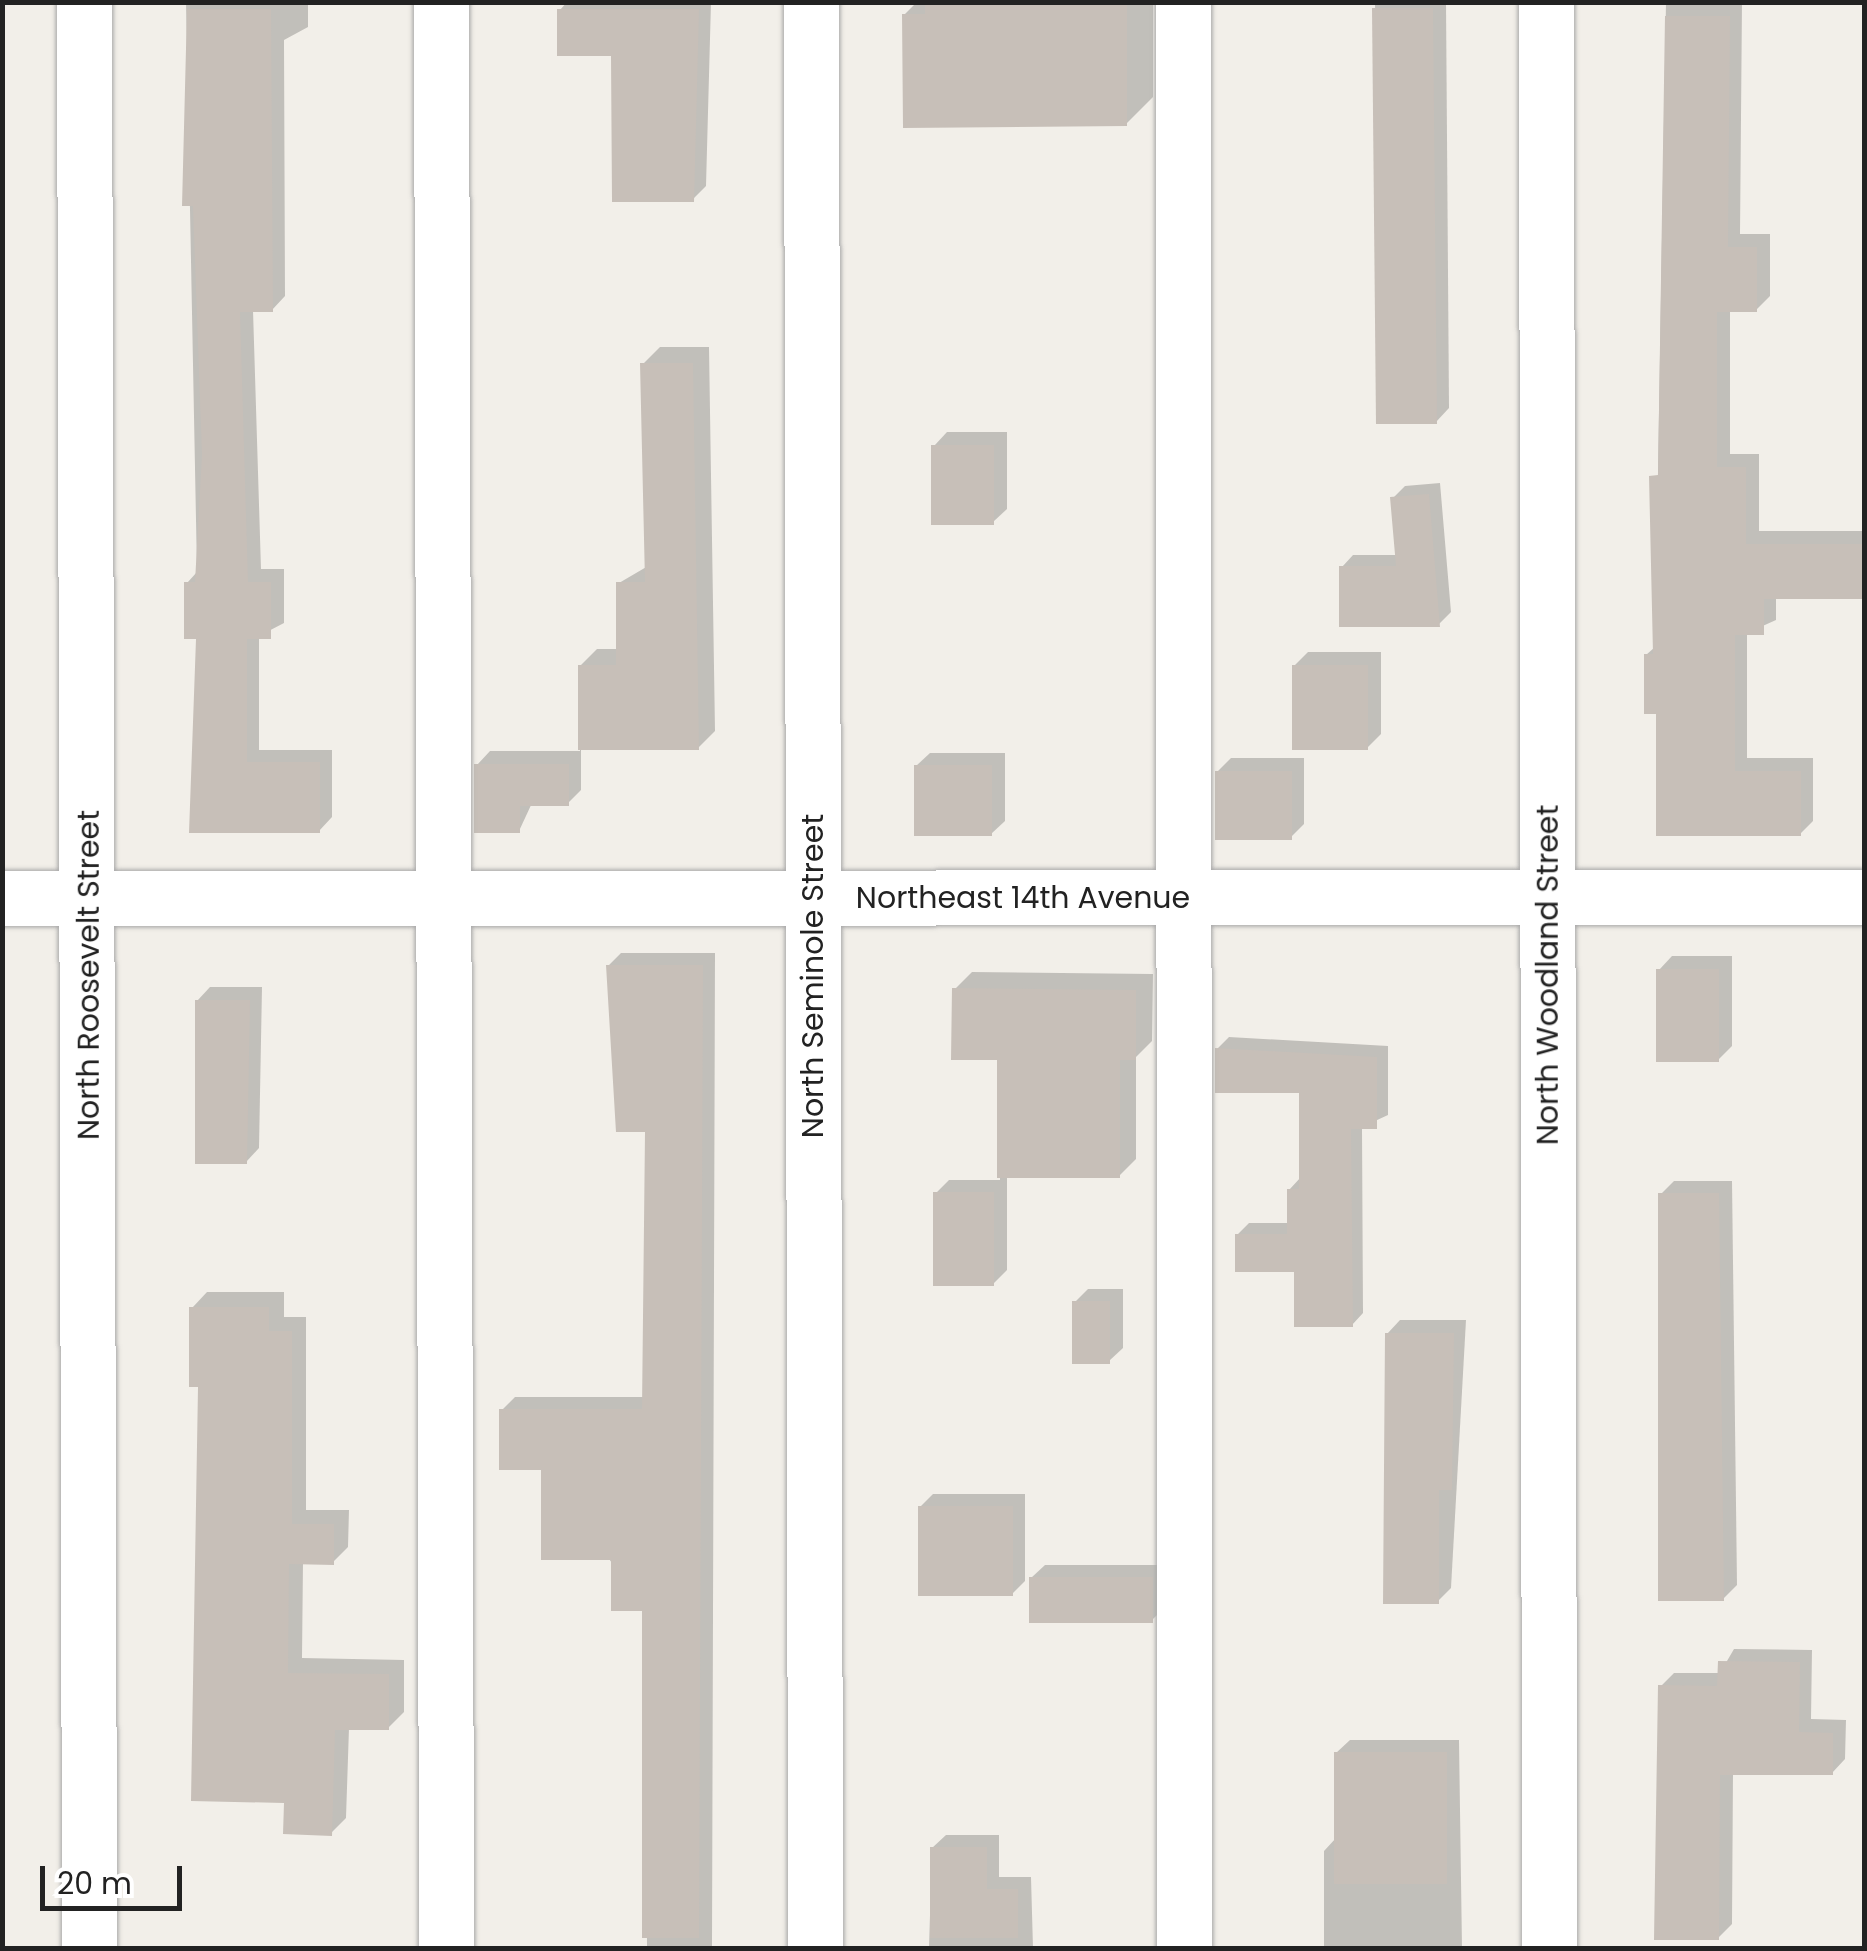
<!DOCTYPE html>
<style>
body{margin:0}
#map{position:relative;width:1867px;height:1951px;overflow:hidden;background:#f2efe9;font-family:Poppins,sans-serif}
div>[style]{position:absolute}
.shadow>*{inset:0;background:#0003}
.building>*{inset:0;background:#c7bfb8}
.roads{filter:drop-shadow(0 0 2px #a9a9a9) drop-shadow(0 0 2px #a9a9a9)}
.minor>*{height:55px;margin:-27.5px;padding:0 27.5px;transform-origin:27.5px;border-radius:27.5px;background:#fff}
span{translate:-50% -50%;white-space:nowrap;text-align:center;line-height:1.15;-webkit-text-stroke:9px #fff;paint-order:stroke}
.street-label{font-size:30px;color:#222}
.frame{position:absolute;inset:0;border:5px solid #222;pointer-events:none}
.scale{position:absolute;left:40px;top:1866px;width:142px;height:45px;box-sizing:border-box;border:5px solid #222;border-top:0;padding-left:12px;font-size:30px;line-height:35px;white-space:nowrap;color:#222;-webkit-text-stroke:8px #fff;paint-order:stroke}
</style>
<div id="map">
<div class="shadow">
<i style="clip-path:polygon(186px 2px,308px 2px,308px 27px,284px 40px,285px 296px,272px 310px,253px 310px,261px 569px,284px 569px,284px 623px,259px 636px,259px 750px,332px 750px,332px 817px,319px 831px,192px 831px,198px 636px,187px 583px,197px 572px)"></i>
<i style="clip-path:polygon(567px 2px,711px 2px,706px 186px,693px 199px,613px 53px,560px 10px)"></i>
<i style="clip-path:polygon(917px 2px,1153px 2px,1153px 97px,1126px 124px,904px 15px)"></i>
<i style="clip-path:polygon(1375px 2px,1446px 2px,1449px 408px,1436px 422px,1378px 422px)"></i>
<i style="clip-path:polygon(1666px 2px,1742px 2px,1740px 234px,1770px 234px,1770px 296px,1756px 310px,1730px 310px,1730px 454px,1759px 454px,1759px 531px,1864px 531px,1864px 596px,1776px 596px,1776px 620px,1747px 633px,1747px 758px,1813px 758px,1813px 821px,1800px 834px,1659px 711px,1646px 655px,1655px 647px)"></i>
<i style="clip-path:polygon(660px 347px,709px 347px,715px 731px,698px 748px,581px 748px,581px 790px,568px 803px,532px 803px,519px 831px,477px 765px,490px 751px,580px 751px,580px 666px,597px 649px,619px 649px,619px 583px,648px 566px,643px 364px)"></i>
<i style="clip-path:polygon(947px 432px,1007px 432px,1007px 509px,993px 522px,934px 446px)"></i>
<i style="clip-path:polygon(1440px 483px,1451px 612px,1439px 624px,1342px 567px,1353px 555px,1397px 555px,1393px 498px,1405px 486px)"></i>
<i style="clip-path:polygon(1308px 652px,1381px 652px,1381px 734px,1367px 748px,1294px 666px)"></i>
<i style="clip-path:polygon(930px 753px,1005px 753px,1005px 821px,991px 834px,916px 766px)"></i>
<i style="clip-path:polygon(1231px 758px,1304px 758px,1304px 824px,1291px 837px,1217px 772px)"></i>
<i style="clip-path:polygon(621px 953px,715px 953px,712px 1948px,647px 1948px,645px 1609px,502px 1410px,515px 1397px,645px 1397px,648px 1129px,608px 966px)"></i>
<i style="clip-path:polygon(1672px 956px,1732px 956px,1732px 1046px,1718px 1060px,1659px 970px)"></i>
<i style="clip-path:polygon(972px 972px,1153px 974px,1152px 1041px,1136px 1057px,1136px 1159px,1119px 1176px,1007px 1176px,1007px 1270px,993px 1284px,936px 1193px,949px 1180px,1000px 1180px,1000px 1057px,954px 990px)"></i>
<i style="clip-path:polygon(210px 987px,262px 987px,259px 1148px,246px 1162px,197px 1001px)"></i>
<i style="clip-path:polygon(1229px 1037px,1388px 1046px,1388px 1115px,1362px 1127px,1363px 1313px,1352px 1325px,1296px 1269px,1237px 1235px,1249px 1223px,1289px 1223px,1289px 1190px,1301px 1177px,1301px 1090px,1217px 1049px)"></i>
<i style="clip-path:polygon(1674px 1181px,1732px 1181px,1737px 1585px,1723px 1599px,1661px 1194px)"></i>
<i style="clip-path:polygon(1088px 1289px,1123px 1289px,1123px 1348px,1109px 1361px,1075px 1302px)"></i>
<i style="clip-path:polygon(207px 1292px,284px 1292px,284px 1317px,306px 1317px,306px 1510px,349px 1510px,348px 1547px,333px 1562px,303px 1562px,302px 1658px,404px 1660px,404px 1712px,388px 1728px,349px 1728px,346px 1818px,331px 1833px,287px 1801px,200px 1384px,192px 1308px)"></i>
<i style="clip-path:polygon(1400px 1320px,1466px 1320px,1451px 1588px,1438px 1601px,1387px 1334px)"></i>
<i style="clip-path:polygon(933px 1494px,1025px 1494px,1025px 1581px,1012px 1594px,920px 1507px)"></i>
<i style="clip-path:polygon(1045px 1565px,1165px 1565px,1165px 1607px,1152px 1620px,1031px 1578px)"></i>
<i style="clip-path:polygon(1734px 1649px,1812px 1650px,1811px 1719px,1846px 1720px,1845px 1759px,1832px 1773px,1733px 1773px,1732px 1924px,1718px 1938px,1661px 1686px,1674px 1673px,1720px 1673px)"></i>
<i style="clip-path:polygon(1350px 1740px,1459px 1740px,1462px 1948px,1324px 1948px,1324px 1851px,1336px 1838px,1336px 1753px)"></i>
<i style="clip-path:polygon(946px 1835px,999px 1835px,999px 1877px,1031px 1877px,1033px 1948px,929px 1948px,932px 1848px)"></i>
</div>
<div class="building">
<i style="clip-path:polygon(925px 2px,1127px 2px,1127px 126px,903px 128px,902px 14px,925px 14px)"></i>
<i style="clip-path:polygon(1372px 8px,1433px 8px,1437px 424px,1376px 424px)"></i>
<i style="clip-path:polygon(187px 9px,271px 9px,273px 312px,240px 312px,248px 582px,271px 582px,271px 639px,247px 639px,247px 762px,320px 762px,320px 833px,189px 833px,196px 639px,184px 639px,184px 582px,195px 582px,202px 455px,193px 206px,182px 206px)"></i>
<i style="clip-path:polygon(557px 9px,699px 9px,694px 202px,612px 202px,611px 56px,557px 56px)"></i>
<i style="clip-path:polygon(1665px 16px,1730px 16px,1728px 247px,1757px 247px,1757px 312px,1717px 312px,1717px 467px,1746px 467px,1746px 544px,1864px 544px,1864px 599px,1764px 599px,1764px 635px,1735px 635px,1735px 771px,1801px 771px,1801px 836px,1656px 836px,1656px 714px,1644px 714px,1644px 654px,1653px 654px,1649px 476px,1658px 475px)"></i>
<i style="clip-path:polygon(640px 363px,693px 363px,699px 750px,578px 750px,578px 665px,616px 665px,616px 582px,645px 582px)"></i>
<i style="clip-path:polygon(931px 445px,994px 445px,994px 525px,931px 525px)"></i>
<i style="clip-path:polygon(1429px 494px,1440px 627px,1339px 627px,1339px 566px,1396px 566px,1390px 497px)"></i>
<i style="clip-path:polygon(1292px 665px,1368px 665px,1368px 750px,1292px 750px)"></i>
<i style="clip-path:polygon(474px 764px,569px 764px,569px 806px,520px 806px,520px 833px,474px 833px)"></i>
<i style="clip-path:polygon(914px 765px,992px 765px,992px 836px,914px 836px)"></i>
<i style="clip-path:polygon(1215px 771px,1292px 771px,1292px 840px,1215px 840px)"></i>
<i style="clip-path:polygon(606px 965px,703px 965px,699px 1938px,642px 1938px,642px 1611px,611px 1611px,611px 1560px,541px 1560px,541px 1470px,499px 1470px,499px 1409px,642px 1409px,645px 1132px,616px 1132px)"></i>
<i style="clip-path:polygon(1656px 969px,1719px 969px,1719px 1062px,1656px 1062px)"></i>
<i style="clip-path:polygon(952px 988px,1136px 990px,1136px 1060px,1120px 1060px,1120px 1178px,997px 1178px,997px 1060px,951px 1060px)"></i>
<i style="clip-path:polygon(195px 1000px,250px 1000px,247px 1164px,195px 1164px)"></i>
<i style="clip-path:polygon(1215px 1048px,1377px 1057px,1377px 1129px,1351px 1129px,1353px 1327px,1294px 1327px,1294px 1272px,1235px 1272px,1235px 1234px,1287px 1234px,1287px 1189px,1299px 1189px,1299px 1093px,1215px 1093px)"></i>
<i style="clip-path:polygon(933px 1192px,994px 1192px,994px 1286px,933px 1286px)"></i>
<i style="clip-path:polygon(1658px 1193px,1719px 1193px,1724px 1601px,1658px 1601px)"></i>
<i style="clip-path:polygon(1072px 1301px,1110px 1301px,1110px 1364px,1072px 1364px)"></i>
<i style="clip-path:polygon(189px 1307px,269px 1307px,269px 1331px,292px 1331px,292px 1524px,334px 1524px,334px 1565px,289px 1564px,288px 1673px,389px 1674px,389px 1730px,335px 1730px,332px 1836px,283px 1834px,284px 1803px,191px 1801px,198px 1387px,189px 1387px)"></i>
<i style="clip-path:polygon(1385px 1333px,1454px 1333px,1452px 1490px,1439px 1490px,1439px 1604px,1383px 1604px)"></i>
<i style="clip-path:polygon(918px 1506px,1013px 1506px,1013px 1596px,918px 1596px)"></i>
<i style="clip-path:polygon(1029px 1577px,1153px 1577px,1153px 1623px,1029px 1623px)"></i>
<i style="clip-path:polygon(1718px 1661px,1800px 1662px,1799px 1732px,1833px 1733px,1833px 1775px,1720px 1775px,1719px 1940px,1654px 1940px,1658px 1685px,1717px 1686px)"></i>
<i style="clip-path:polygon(1334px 1752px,1447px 1752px,1447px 1884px,1334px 1884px)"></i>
<i style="clip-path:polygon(930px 1847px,987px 1847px,987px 1889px,1018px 1889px,1018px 1938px,930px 1938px)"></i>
</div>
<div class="roads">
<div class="minor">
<i style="left:84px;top:2px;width:1946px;rotate:89.85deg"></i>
<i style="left:441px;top:2px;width:1946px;rotate:89.85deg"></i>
<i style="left:811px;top:2px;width:1946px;rotate:89.88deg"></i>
<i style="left:1183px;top:2px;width:1946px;rotate:89.97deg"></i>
<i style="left:1546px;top:2px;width:1946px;rotate:89.91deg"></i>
<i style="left:2px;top:898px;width:1862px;rotate:-0.03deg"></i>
</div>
</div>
<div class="street-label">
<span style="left:1023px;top:898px">Northeast 14th Avenue</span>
<span style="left:89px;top:975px;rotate:-90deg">North Roosevelt Street</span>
<span style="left:1548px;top:975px;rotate:-90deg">North Woodland Street</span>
<span style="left:813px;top:976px;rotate:-90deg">North Seminole Street</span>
</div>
<div class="frame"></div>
<div class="scale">20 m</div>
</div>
